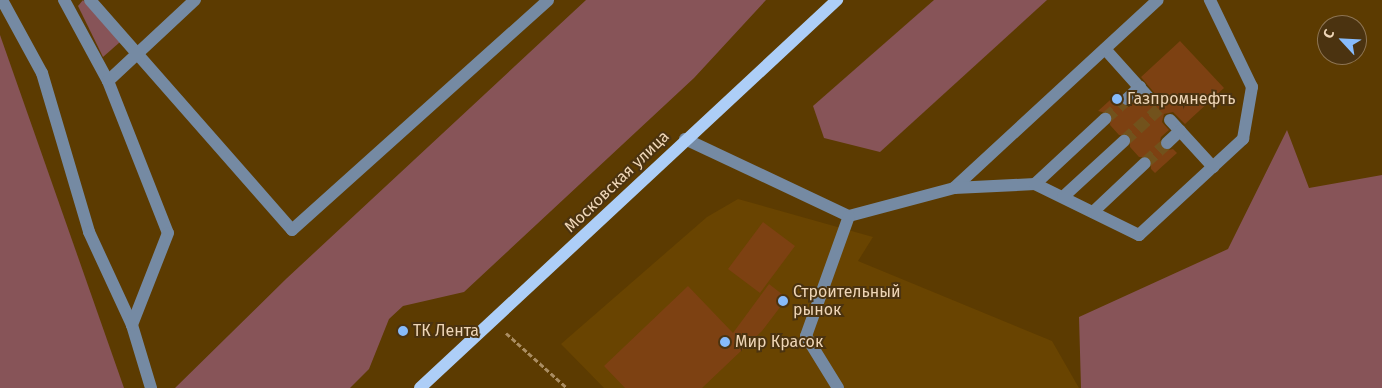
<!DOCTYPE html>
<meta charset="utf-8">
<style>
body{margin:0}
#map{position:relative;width:1382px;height:388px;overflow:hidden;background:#5c3b01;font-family:"Fira Sans",sans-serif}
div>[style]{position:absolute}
.built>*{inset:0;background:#694401}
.green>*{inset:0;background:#875458}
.building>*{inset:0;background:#7d4112}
.minor-tunnel>*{height:12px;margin-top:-6px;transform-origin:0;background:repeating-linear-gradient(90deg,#72521c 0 12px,transparent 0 18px)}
.path>*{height:3px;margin-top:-1.5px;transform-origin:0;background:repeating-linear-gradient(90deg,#aa8d62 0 5px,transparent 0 7.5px)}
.minor>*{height:12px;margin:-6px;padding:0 6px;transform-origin:6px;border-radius:6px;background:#758aa3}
.major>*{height:12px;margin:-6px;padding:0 6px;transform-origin:6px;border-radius:6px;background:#adcef7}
.dots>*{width:14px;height:14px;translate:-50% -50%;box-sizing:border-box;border:2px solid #4b3310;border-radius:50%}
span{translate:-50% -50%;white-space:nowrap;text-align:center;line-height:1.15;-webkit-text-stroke:4px #4b3310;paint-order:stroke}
.poi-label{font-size:16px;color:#efd6b7}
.left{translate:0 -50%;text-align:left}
.street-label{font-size:16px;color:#efd6b7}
.north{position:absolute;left:1317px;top:15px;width:50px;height:50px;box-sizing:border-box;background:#4b3310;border:1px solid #8d7453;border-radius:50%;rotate:295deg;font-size:14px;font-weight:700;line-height:20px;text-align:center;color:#efd6b7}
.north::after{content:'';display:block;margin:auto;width:18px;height:22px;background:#87bbfb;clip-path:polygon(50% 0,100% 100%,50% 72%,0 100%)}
</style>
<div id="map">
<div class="built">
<i style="clip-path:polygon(738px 199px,873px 237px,858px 261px,1052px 341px,1079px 388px,604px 388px,561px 344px,707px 217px)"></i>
</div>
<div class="green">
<i style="clip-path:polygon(83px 0,120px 42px,103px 57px,78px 6px)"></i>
<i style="clip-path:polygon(586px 0,766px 0,694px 78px,464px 292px,403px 306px,389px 319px,369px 369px,350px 388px,175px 388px,286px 279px)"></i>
<i style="clip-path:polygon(934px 0,1047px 0,880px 152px,824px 138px,813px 106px)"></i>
<i style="clip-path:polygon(0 35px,124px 388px,0 388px)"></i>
<i style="clip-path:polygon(1287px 130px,1309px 188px,1382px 175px,1382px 388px,1081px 388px,1079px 317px,1228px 249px)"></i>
</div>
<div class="building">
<i style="clip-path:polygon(1180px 41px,1224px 88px,1185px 124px,1173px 112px,1164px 114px,1162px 122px,1169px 130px,1161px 137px,1159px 145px,1164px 151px,1173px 149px,1177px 153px,1155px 173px,1151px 169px,1151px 158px,1139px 157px,1130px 147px,1130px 135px,1119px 135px,1110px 125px,1111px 114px,1098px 111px,1120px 91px,1119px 101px,1124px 107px,1129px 107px,1139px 99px,1146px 106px,1154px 104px,1157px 96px,1141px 77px)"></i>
<i style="clip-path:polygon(763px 222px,795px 246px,760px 293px,728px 269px)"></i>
<i style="clip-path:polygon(769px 284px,787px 298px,762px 331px,702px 388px,625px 388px,604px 366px,688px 286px,733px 333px)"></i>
</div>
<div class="minor-tunnel">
<i style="left:1105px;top:119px;width:30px;rotate:-42deg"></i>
<i style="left:1124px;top:141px;width:47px;rotate:-42.4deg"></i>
<i style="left:1145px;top:163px;width:30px;rotate:-42deg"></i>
</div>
<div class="path">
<i style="left:506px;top:333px;width:82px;rotate:42deg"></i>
</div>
<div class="minor">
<i style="left:2px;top:0;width:83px;rotate:61.3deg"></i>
<i style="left:42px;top:73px;width:166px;rotate:73.5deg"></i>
<i style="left:89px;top:232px;width:102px;rotate:65.2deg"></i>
<i style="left:132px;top:325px;width:66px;rotate:73.2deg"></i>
<i style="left:64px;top:0;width:92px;rotate:61.5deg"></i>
<i style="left:108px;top:81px;width:163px;rotate:68.5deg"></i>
<i style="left:168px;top:233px;width:99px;rotate:111.4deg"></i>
<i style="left:90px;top:0;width:306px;rotate:48.7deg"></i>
<i style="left:292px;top:230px;width:344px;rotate:-41.9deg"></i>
<i style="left:1105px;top:49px;width:66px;rotate:48.1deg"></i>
<i style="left:108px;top:81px;width:119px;rotate:-43deg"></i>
<i style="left:1127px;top:99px;width:18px;rotate:-43deg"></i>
<i style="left:1170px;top:120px;width:64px;rotate:47.5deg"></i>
<i style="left:685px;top:139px;width:181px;rotate:25.2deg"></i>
<i style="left:849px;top:216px;width:109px;rotate:-14.9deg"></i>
<i style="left:954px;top:188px;width:277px;rotate:-42.7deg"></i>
<i style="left:1167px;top:143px;width:18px;rotate:-43deg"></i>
<i style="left:1035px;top:184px;width:96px;rotate:-42.9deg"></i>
<i style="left:954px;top:188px;width:81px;rotate:-2.8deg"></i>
<i style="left:1035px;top:184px;width:116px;rotate:26.1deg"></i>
<i style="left:1139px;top:235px;width:142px;rotate:-42.7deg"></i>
<i style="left:1243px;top:139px;width:53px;rotate:-80.2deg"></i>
<i style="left:1252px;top:87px;width:97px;rotate:-115.8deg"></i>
<i style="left:1063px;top:197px;width:83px;rotate:-42.6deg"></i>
<i style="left:1093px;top:212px;width:71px;rotate:-43.3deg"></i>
<i style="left:838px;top:388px;width:61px;rotate:-121.6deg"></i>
<i style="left:806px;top:336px;width:127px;rotate:-70.3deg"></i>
</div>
<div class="major">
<i style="left:420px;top:388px;width:570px;rotate:-42.94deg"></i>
</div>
<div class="dots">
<i style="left:1117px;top:99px;background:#87bbfb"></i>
<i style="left:783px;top:301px;background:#87bbfb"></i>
<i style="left:403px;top:331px;background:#87bbfb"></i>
<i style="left:725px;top:342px;background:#87bbfb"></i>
</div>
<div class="poi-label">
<span class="left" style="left:1127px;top:99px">Газпромнефть</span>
<span class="left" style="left:793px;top:301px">Строительный<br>рынок</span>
<span class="left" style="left:413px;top:331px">ТК Лента</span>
<span class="left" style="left:735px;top:342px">Мир Красок</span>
</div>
<div class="street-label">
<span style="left:617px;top:182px;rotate:-44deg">Московская улица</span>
</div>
<div class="north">С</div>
</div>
